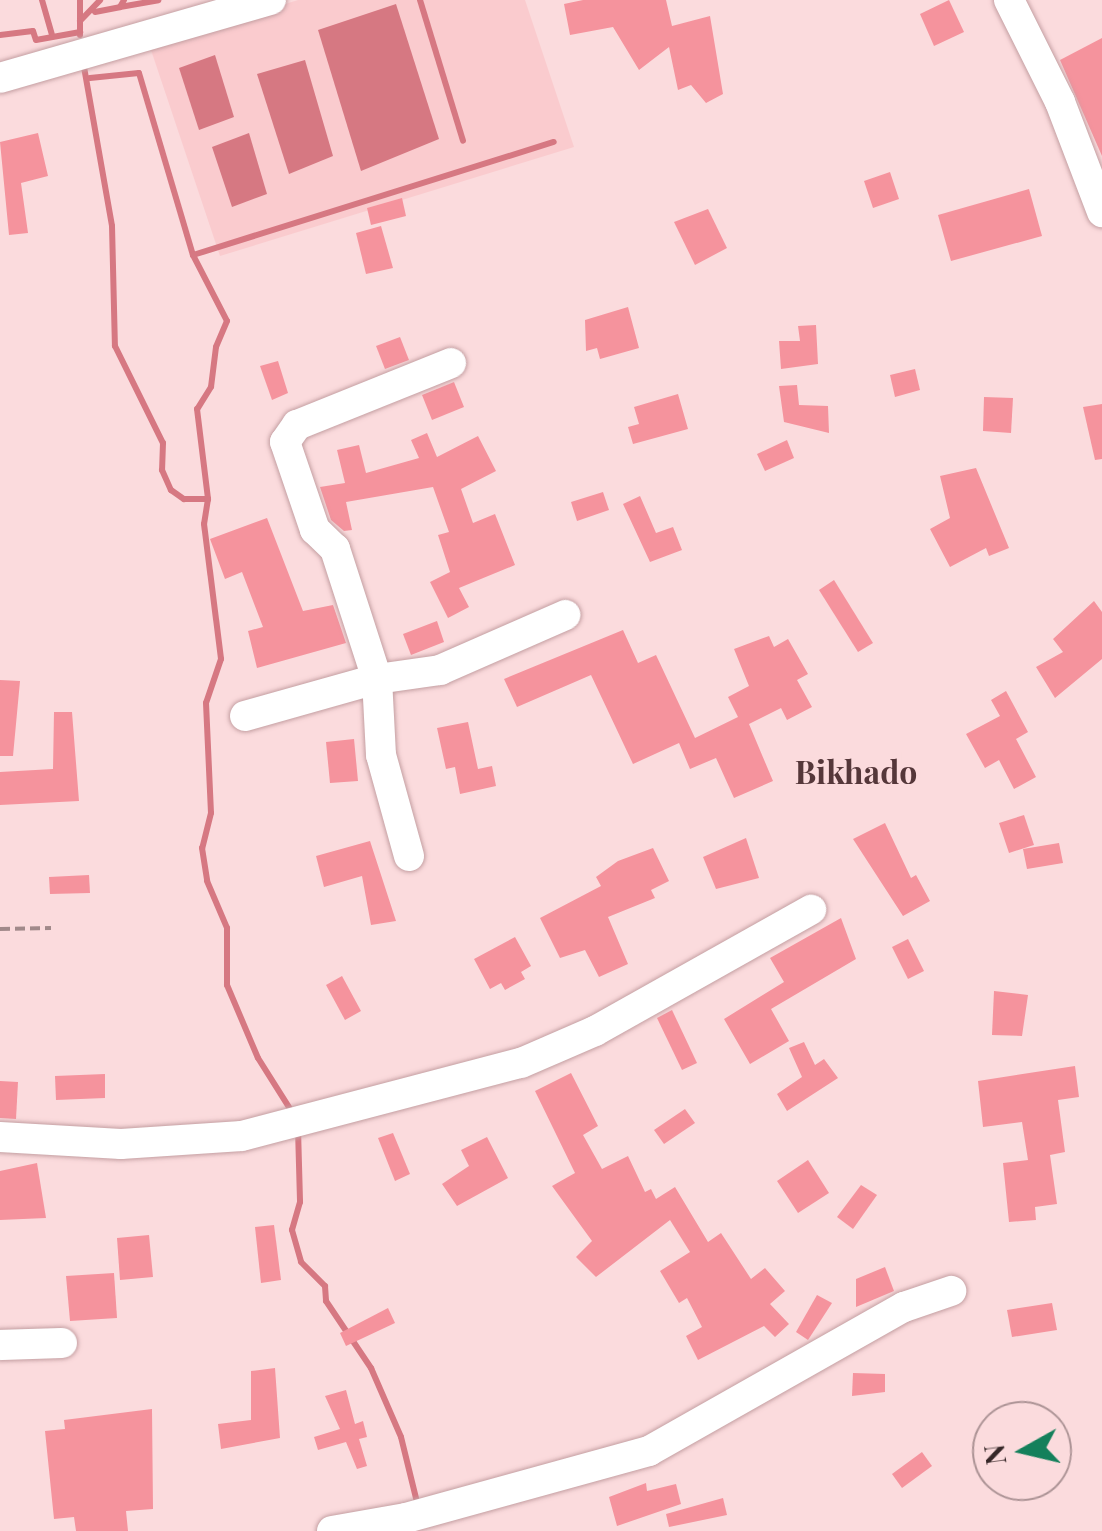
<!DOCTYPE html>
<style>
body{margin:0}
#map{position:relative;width:1102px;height:1531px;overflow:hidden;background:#fbdbdd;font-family:"Playfair Display",serif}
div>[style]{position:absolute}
.built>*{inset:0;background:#facbce}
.water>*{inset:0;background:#d67882}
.stream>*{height:6px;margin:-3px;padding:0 3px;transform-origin:3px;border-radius:3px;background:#d67882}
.building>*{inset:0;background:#f5939d}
.path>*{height:4px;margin-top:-2px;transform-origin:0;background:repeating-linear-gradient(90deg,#a1898a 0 10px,transparent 0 15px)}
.roads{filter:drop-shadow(0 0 2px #c49fa2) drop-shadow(0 0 2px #c49fa2)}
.minor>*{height:30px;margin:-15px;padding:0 15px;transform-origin:15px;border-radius:15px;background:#fff}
span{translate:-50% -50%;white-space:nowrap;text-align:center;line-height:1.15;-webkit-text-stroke:10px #fbdbdd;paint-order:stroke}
.quarter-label{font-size:32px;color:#55373a;font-weight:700}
.north{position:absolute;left:972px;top:1401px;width:100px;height:100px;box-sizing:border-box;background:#fbdbdd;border:2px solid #ac9395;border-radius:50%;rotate:262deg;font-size:28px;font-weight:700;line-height:40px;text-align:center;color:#362728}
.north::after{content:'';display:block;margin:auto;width:35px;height:45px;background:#14805b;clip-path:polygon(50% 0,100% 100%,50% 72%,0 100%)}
</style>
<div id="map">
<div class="built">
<i style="clip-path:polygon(298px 0,525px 0,574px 147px,220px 256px,150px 47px)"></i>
</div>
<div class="water">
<i style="clip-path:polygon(396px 4px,439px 139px,361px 171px,318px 30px)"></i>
<i style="clip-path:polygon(215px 55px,234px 117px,199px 130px,179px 68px)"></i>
<i style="clip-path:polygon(305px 60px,333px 156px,289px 174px,257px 74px)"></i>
<i style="clip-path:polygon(249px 133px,267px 194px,232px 207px,212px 147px)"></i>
</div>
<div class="stream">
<i style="left:42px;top:0;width:35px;rotate:74deg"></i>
<i style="left:80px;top:0;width:21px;rotate:90deg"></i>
<i style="left:420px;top:0;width:147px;rotate:73deg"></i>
<i style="left:120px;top:7px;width:39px;rotate:-10deg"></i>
<i style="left:95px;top:12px;width:25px;rotate:-11deg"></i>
<i style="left:120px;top:7px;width:8px;rotate:-60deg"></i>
<i style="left:0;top:35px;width:33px;rotate:-7deg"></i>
<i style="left:33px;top:31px;width:9px;rotate:72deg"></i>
<i style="left:36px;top:40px;width:45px;rotate:-10.3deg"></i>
<i style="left:80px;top:35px;width:14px;rotate:-90deg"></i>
<i style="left:80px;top:21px;width:29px;rotate:-46deg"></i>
<i style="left:84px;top:67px;width:161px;rotate:80deg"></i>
<i style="left:112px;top:226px;width:120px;rotate:88.6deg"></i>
<i style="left:115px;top:346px;width:108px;rotate:63.7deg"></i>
<i style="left:163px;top:443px;width:27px;rotate:92deg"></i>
<i style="left:162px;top:470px;width:22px;rotate:66deg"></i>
<i style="left:171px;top:490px;width:16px;rotate:35deg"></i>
<i style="left:184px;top:499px;width:24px"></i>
<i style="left:208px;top:499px;width:25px;rotate:99deg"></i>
<i style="left:204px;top:524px;width:136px;rotate:82.8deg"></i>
<i style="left:221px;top:659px;width:46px;rotate:108.8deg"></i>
<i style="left:206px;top:703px;width:110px;rotate:87.4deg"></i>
<i style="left:211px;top:813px;width:36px;rotate:104deg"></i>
<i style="left:202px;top:848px;width:33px;rotate:81deg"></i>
<i style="left:207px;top:881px;width:51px;rotate:66.9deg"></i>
<i style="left:227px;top:928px;width:57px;rotate:90deg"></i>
<i style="left:227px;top:985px;width:79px;rotate:67deg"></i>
<i style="left:258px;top:1058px;width:64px;rotate:57.8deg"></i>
<i style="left:90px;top:78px;width:49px;rotate:-5.8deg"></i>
<i style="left:139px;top:73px;width:190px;rotate:73.5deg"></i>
<i style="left:193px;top:255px;width:74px;rotate:62.7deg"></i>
<i style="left:227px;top:321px;width:28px;rotate:113deg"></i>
<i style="left:216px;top:347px;width:40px;rotate:97.1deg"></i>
<i style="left:211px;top:387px;width:26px;rotate:122deg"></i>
<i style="left:197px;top:409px;width:91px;rotate:83deg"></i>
<i style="left:193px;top:255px;width:378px;rotate:-17.4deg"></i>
<i style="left:298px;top:1129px;width:73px;rotate:88.4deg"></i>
<i style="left:300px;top:1202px;width:29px;rotate:106deg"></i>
<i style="left:292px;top:1230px;width:33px;rotate:74deg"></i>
<i style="left:301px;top:1262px;width:34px;rotate:45deg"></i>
<i style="left:325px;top:1286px;width:15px;rotate:86deg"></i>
<i style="left:326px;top:1301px;width:81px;rotate:56.1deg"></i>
<i style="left:371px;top:1368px;width:75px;rotate:66.5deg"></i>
<i style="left:401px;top:1437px;width:71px;rotate:76.2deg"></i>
</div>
<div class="building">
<i style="clip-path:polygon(583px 0,666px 0,672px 26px,710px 16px,723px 94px,706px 103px,691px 85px,678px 90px,669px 47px,639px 70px,613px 27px,570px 35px,564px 4px)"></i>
<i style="clip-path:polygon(949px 0,964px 32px,934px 46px,920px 14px)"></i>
<i style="clip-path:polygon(1102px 38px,1102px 156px,1060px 60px)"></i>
<i style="clip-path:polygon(38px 133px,48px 176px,21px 183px,28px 233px,9px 235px,0 142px)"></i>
<i style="clip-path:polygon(890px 172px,899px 199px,873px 208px,864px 181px)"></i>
<i style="clip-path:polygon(1029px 189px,1042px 236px,951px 261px,938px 215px)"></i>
<i style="clip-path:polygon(402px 198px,406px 216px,371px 225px,367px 208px)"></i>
<i style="clip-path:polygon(708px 209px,727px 248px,695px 265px,674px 222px)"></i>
<i style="clip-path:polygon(381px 226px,393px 268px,366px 274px,356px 233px)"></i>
<i style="clip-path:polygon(628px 307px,639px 348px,600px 359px,597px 348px,586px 351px,585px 320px)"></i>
<i style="clip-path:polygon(816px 325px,818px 364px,781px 369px,779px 341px,800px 341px,798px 326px)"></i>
<i style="clip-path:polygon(400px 337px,409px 360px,385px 369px,376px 346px)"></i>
<i style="clip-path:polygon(278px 361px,288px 393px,272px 400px,260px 366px)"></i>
<i style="clip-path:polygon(915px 369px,920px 390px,895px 397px,890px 375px)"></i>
<i style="clip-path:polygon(454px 382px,464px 407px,432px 420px,422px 395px)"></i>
<i style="clip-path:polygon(797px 385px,799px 405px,828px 406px,829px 433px,784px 422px,779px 386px)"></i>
<i style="clip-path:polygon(678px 394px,688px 429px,633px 444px,628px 427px,639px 424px,634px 407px)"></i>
<i style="clip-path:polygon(984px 397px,1013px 398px,1011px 433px,983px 431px)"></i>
<i style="clip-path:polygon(1102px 404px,1102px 459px,1095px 460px,1083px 407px)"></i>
<i style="clip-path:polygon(427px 433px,437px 457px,478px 436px,496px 471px,461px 489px,473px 523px,495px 514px,515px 565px,459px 588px,469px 607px,448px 618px,430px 582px,450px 572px,438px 535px,449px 532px,433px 487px,346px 502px,352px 530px,344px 531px,331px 520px,320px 487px,345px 483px,337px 450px,359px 445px,366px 473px,419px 458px,411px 440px)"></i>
<i style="clip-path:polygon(787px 440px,794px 458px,765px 471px,757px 454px)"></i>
<i style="clip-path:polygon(976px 468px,1009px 548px,989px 556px,986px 548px,950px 567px,930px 529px,950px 518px,940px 476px)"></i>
<i style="clip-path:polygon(603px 492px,609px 510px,577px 521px,571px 502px)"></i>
<i style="clip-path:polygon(640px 496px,656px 533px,673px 527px,682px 550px,650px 562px,623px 504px)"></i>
<i style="clip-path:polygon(267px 518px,303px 611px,333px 605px,346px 643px,257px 668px,248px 631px,263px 627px,242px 572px,225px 579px,210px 539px)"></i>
<i style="clip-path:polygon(834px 580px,873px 643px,858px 652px,819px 590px)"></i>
<i style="clip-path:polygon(1094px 601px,1102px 612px,1102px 659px,1055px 698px,1036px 667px,1063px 652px,1053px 639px)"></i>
<i style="clip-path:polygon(437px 621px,444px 642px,411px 655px,403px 634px)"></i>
<i style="clip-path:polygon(623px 630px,638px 663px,656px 655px,695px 738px,738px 717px,728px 697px,749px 686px,734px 649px,769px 636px,774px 647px,788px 639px,808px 674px,797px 680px,812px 707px,787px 720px,781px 708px,749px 724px,773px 781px,734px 798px,716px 758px,690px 769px,679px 743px,633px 764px,591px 675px,517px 707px,504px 679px)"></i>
<i style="clip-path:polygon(0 680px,20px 681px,13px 756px,0 756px)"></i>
<i style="clip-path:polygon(1006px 691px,1028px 732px,1016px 739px,1036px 777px,1014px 789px,999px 760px,985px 768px,966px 734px,1000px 716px,991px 700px)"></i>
<i style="clip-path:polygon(54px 712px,72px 712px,79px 801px,0 805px,0 772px,53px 769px)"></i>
<i style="clip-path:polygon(468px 722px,478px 769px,492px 766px,496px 786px,460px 794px,455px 767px,446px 769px,437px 728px)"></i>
<i style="clip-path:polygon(354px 739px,358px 781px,330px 783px,326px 742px)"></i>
<i style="clip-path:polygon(1024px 815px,1034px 845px,1009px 853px,999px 823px)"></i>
<i style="clip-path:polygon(885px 823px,911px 878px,916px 875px,930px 901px,903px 916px,853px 839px)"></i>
<i style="clip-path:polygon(746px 838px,759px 878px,716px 889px,703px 857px)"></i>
<i style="clip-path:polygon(370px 841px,396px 921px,371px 925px,362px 876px,324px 887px,316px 856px)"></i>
<i style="clip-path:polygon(1059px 843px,1063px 863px,1027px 869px,1023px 849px)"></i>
<i style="clip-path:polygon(653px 848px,669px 881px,651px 890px,655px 898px,608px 917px,628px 964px,599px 977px,585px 950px,560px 958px,540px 918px,601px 886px,596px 877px,618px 861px)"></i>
<i style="clip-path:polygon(89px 875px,90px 893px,50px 894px,49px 877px)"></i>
<i style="clip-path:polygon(841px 918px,856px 959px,771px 1009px,789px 1041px,750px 1064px,724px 1019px,784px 982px,770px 958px)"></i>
<i style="clip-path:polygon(515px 937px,531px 966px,521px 972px,525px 979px,505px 990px,501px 983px,490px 989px,474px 959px)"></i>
<i style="clip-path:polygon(908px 939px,924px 971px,908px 979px,892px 947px)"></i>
<i style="clip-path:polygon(342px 976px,361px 1011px,345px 1020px,326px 985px)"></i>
<i style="clip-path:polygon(994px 991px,1028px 995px,1022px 1036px,992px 1035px)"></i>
<i style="clip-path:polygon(672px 1010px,697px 1063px,682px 1070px,657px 1018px)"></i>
<i style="clip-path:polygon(804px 1042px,815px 1065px,824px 1059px,838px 1078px,787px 1111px,777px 1094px,802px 1077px,789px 1048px)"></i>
<i style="clip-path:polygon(1075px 1066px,1079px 1097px,1058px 1100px,1065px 1152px,1050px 1155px,1057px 1204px,1035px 1207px,1036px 1220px,1009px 1222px,1003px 1163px,1028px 1160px,1022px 1122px,983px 1127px,978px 1081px)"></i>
<i style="clip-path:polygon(571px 1073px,598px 1126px,583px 1135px,602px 1169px,628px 1156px,645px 1192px,651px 1189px,656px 1199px,675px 1187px,708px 1242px,721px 1233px,751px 1279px,765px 1268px,785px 1291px,770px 1304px,789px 1324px,775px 1337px,764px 1326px,698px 1360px,686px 1336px,702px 1327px,687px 1298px,679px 1303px,660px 1271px,690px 1252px,670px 1220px,596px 1277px,576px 1257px,592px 1241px,552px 1186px,575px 1173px,535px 1091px)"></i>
<i style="clip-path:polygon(105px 1074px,105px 1098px,56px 1100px,55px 1076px)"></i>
<i style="clip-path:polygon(0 1081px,18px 1082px,16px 1119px,0 1118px)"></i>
<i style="clip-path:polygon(685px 1109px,695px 1123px,664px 1144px,654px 1130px)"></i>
<i style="clip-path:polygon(393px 1133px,410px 1174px,395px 1181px,378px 1138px)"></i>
<i style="clip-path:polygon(487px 1137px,508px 1178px,457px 1206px,442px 1184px,469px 1166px,461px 1150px)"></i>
<i style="clip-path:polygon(808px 1160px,829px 1193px,798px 1213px,777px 1181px)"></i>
<i style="clip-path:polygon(37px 1163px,46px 1218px,0 1220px,0 1171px)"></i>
<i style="clip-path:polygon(861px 1185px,877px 1195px,853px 1229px,837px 1217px)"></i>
<i style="clip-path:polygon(274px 1225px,281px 1280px,261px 1283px,255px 1227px)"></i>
<i style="clip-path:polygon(149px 1235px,153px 1277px,120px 1280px,117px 1238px)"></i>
<i style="clip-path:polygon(885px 1267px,894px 1291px,856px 1307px,856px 1279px)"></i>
<i style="clip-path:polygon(114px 1273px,117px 1318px,70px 1321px,66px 1276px)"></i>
<i style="clip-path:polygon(817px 1295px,832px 1303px,808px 1340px,796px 1332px)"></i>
<i style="clip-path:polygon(1052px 1303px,1057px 1330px,1012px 1337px,1007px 1310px)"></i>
<i style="clip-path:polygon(388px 1308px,395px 1323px,346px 1346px,340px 1333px)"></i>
<i style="clip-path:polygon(275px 1368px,280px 1438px,221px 1449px,218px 1424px,251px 1420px,251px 1371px)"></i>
<i style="clip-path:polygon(853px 1373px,885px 1374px,885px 1392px,852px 1396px)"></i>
<i style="clip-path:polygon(346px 1390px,355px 1424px,363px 1421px,367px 1437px,359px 1439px,367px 1466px,357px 1469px,346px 1442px,318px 1450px,314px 1437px,340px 1429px,325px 1396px)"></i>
<i style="clip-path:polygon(152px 1409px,153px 1509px,126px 1511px,128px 1531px,76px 1531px,74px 1517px,54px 1519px,45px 1431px,65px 1429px,64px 1420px)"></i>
<i style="clip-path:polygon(922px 1452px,932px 1466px,902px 1488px,892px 1474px)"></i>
<i style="clip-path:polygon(646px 1483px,647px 1491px,676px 1484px,681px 1504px,617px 1526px,609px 1497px)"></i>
<i style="clip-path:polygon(723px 1498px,727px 1515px,669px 1527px,666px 1514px)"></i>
</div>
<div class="path">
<i style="left:0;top:929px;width:51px;rotate:-1.1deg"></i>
</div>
<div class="roads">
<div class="minor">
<i style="left:1009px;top:0;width:114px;rotate:63.4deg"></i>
<i style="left:1060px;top:102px;width:118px;rotate:69.1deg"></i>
<i style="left:0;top:78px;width:282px;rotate:-16.1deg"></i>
<i style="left:245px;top:716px;width:137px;rotate:-15.7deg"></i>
<i style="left:377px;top:679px;width:64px;rotate:-8.1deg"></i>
<i style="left:440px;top:670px;width:137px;rotate:-23.7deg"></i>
<i style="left:409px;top:856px;width:105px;rotate:-105.5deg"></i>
<i style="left:381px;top:755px;width:76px;rotate:-93deg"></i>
<i style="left:377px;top:679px;width:137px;rotate:-107.9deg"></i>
<i style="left:335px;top:549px;width:28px;rotate:-136deg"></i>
<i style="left:315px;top:530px;width:93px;rotate:-108.8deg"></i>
<i style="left:285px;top:442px;width:21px;rotate:-55deg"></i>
<i style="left:297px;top:425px;width:166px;rotate:-21.9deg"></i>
<i style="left:0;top:1137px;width:121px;rotate:3.3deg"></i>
<i style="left:121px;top:1144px;width:121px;rotate:-3.8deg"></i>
<i style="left:242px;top:1136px;width:288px;rotate:-14.7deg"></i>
<i style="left:521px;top:1063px;width:81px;rotate:-23.4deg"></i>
<i style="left:595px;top:1031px;width:248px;rotate:-29.3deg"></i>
<i style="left:0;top:1345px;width:62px;rotate:-1.8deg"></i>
<i style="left:332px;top:1531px;width:75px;rotate:-10deg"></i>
<i style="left:406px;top:1518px;width:252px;rotate:-15.4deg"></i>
<i style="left:649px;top:1451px;width:293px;rotate:-29.5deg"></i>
<i style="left:904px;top:1307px;width:50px;rotate:-18.8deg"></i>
</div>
</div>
<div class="quarter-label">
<span style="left:856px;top:771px">Bikhado</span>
</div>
<div class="north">N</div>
</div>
